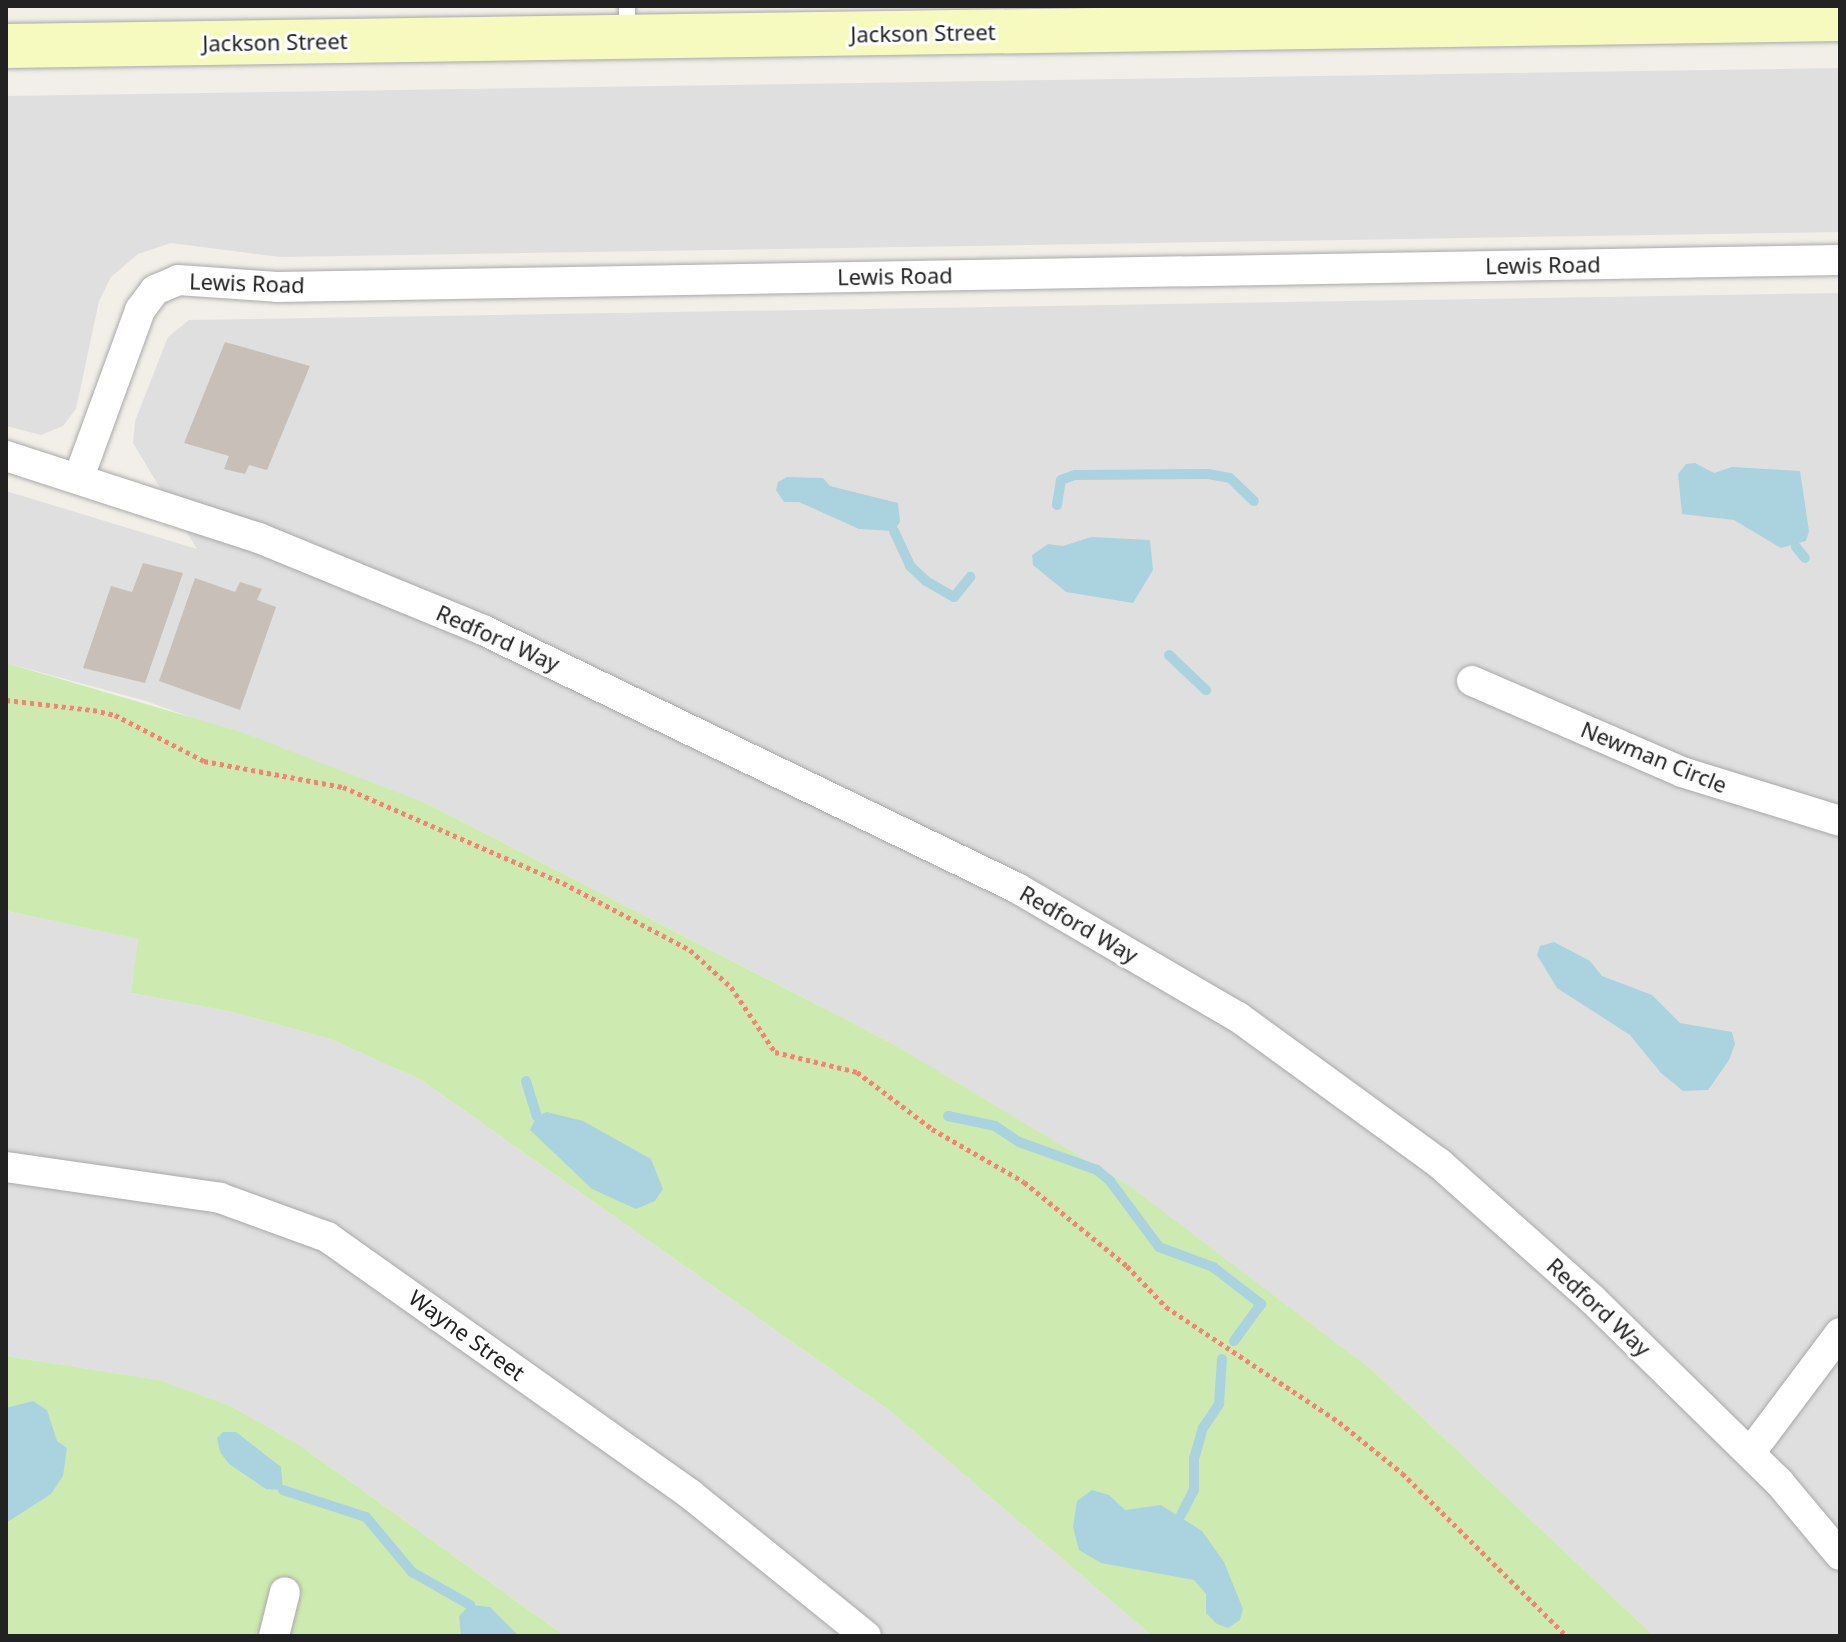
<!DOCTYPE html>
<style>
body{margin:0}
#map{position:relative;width:1846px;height:1642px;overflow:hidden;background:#f2efe9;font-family:"Noto Sans",sans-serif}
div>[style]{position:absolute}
.residential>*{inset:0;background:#e0dfdf}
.grass>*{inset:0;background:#cdebb0}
.water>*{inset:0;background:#aad3df}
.stream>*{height:10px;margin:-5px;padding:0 5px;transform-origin:5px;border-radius:5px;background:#aad3df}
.building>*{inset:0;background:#c7bfb8}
.path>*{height:5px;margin-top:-2.5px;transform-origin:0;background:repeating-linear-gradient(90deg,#fa8072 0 4px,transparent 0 8px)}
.roads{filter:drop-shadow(0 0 2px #a9a9a9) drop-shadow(0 0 2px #a9a9a9)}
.lane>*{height:16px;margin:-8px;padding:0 8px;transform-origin:8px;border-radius:8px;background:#fff}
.street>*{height:30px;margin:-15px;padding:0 15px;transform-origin:15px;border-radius:15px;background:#fff}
.secondary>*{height:44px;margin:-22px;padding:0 22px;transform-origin:22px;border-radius:22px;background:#f7fabf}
span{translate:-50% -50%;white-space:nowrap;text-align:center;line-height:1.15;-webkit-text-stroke:6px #fff;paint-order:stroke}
.street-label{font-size:22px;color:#222}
.frame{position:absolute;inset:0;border:8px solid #222;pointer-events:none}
</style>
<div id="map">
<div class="residential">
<i style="clip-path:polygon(1840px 68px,1840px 232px,280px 257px,171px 243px,138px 254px,111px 277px,99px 301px,76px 409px,63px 426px,41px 435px,6px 426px,6px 96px)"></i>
<i style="clip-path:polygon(1840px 293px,1840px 1636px,1654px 1636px,1373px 1371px,895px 1045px,428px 804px,146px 701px,6px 663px,6px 491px,197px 549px,133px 443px,135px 421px,168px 337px,189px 320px)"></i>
<i style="clip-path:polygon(6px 911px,139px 939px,131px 993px,232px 1012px,330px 1039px,421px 1080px,890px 1411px,1152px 1636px,565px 1636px,298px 1444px,231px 1406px,158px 1380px,6px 1356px)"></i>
</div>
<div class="grass">
<i style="clip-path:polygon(6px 663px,241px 732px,428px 804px,895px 1045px,1132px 1188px,1373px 1371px,1654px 1636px,1152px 1636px,890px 1411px,421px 1080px,330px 1039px,232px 1012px,131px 993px,138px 939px,6px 911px)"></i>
<i style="clip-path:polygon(6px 1356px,159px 1380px,231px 1406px,298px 1444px,565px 1636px,6px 1636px)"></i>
</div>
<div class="water">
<i style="clip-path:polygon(1695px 463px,1714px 473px,1732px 467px,1800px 471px,1809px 531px,1806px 541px,1781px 548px,1734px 520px,1682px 514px,1678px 474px,1686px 464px)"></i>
<i style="clip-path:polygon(787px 477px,823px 478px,830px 486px,898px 503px,900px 522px,894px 531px,859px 529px,799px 502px,784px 502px,776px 490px,778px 482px)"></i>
<i style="clip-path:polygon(1091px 537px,1150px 540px,1153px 570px,1133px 603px,1066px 592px,1033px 565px,1032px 555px,1048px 544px,1063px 546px)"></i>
<i style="clip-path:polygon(1554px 942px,1590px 961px,1602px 976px,1652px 995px,1680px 1023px,1732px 1032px,1735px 1044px,1729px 1060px,1708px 1090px,1683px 1091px,1661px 1073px,1630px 1035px,1557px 988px,1537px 955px,1540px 946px)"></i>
<i style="clip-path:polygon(547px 1112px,583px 1121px,651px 1159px,663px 1189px,655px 1201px,636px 1209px,592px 1189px,530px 1130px,537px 1116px)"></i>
<i style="clip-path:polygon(33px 1401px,47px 1410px,57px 1441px,67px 1448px,63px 1476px,51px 1494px,6px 1523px,6px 1408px)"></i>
<i style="clip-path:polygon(223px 1432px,236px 1432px,281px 1467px,283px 1490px,266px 1489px,229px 1464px,220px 1452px,217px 1438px)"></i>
<i style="clip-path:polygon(1092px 1490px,1109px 1495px,1125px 1510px,1161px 1505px,1202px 1531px,1224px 1562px,1243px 1609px,1240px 1620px,1228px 1628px,1217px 1624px,1206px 1613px,1206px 1594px,1194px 1580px,1101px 1563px,1079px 1550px,1073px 1527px,1077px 1501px)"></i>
<i style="clip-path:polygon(470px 1605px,490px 1607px,519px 1636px,461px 1636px,459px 1616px)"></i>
</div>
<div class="stream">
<i style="left:1057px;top:505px;width:25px;rotate:-81deg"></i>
<i style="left:1061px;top:480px;width:15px;rotate:-20deg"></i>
<i style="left:1075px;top:475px;width:133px;rotate:-0.4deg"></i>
<i style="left:1208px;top:474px;width:22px;rotate:10deg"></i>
<i style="left:1230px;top:478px;width:33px;rotate:44deg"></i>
<i style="left:894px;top:531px;width:38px;rotate:65deg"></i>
<i style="left:910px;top:566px;width:22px;rotate:43deg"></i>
<i style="left:926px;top:581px;width:32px;rotate:30deg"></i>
<i style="left:954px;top:597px;width:26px;rotate:-51deg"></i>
<i style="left:1796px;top:547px;width:14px;rotate:51deg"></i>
<i style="left:1169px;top:655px;width:51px;rotate:43.4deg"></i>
<i style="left:526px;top:1081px;width:37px;rotate:73deg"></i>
<i style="left:948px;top:1116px;width:48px;rotate:12deg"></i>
<i style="left:995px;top:1126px;width:29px;rotate:34deg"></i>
<i style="left:1019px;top:1142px;width:83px;rotate:19.7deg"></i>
<i style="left:1097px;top:1170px;width:17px;rotate:40deg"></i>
<i style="left:1110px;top:1181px;width:82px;rotate:53.4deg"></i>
<i style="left:1159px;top:1247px;width:58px;rotate:20.3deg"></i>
<i style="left:1213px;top:1267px;width:61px;rotate:37.6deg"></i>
<i style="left:1261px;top:1304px;width:46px;rotate:126.1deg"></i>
<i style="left:283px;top:1490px;width:87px;rotate:18deg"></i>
<i style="left:366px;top:1517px;width:72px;rotate:50.1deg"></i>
<i style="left:412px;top:1572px;width:67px;rotate:29.6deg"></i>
<i style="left:1181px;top:1515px;width:28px;rotate:-63deg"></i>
<i style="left:1194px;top:1490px;width:31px;rotate:-90deg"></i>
<i style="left:1194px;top:1459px;width:32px;rotate:-74deg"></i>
<i style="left:1203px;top:1428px;width:29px;rotate:-56deg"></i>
<i style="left:1219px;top:1404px;width:45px;rotate:-86.2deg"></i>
</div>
<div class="building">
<i style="clip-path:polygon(225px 342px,310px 366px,267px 470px,249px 465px,245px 474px,224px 469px,229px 456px,184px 443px)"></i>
<i style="clip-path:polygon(143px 563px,183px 573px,145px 683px,83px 668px,111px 586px,132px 592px)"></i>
<i style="clip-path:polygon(195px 578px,235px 592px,240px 582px,262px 589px,257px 600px,276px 607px,240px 710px,159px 681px)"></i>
</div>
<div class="path">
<i style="left:6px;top:700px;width:88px;rotate:6.6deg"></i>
<i style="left:93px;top:710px;width:23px;rotate:13deg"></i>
<i style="left:115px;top:715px;width:100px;rotate:27.3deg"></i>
<i style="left:204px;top:761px;width:141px;rotate:10.6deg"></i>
<i style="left:343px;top:787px;width:240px;rotate:23.6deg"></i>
<i style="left:563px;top:883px;width:144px;rotate:27.8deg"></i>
<i style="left:690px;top:950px;width:55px;rotate:42.1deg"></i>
<i style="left:731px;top:987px;width:78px;rotate:55.9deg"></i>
<i style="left:775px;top:1052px;width:84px;rotate:13.7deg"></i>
<i style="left:857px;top:1072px;width:94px;rotate:37.2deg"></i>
<i style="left:932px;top:1129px;width:106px;rotate:29.9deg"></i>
<i style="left:1024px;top:1182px;width:133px;rotate:39.2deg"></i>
<i style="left:1127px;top:1266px;width:57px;rotate:46.4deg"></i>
<i style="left:1166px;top:1307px;width:208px;rotate:33.6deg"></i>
<i style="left:1339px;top:1422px;width:81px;rotate:39deg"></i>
<i style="left:1402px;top:1473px;width:232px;rotate:44.7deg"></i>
</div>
<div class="roads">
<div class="lane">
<i style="left:627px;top:6px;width:30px;rotate:90deg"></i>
</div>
<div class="street">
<i style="left:6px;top:456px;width:266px;rotate:18deg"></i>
<i style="left:259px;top:538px;width:242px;rotate:22.3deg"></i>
<i style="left:483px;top:630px;width:593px;rotate:25.79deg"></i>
<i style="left:1017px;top:888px;width:256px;rotate:30.3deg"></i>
<i style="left:1238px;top:1017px;width:250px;rotate:36deg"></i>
<i style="left:1440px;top:1164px;width:203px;rotate:41.6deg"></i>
<i style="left:1592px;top:1299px;width:262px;rotate:44.4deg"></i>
<i style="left:1779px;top:1482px;width:95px;rotate:50.1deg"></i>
<i style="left:79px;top:477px;width:178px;rotate:-69.9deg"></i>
<i style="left:140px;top:310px;width:25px;rotate:-53deg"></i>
<i style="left:155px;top:290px;width:25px;rotate:-23deg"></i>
<i style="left:178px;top:280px;width:99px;rotate:4deg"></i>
<i style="left:277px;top:287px;width:1563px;rotate:-0.99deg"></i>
<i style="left:1472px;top:681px;width:229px;rotate:23.4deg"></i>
<i style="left:1682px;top:772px;width:165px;rotate:17.2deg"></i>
<i style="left:6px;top:1167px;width:216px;rotate:8.2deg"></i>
<i style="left:220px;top:1198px;width:114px;rotate:20deg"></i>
<i style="left:327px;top:1237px;width:445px;rotate:35.3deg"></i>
<i style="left:690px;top:1494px;width:226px;rotate:38.9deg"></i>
<i style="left:1750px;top:1453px;width:150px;rotate:-53.1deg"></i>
<i style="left:274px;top:1636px;width:45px;rotate:-76deg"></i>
</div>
<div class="secondary">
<i style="left:6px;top:46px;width:1834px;rotate:-0.84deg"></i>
</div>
</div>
<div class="street-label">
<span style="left:923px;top:33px;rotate:-1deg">Jackson Street</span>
<span style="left:275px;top:42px;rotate:-1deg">Jackson Street</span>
<span style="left:1543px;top:265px;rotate:-1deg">Lewis Road</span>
<span style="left:895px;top:276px;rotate:-1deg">Lewis Road</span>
<span style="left:247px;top:283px;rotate:2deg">Lewis Road</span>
<span style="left:498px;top:638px;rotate:24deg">Redford Way</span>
<span style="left:1654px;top:757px;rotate:22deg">Newman Circle</span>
<span style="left:1079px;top:924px;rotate:30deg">Redford Way</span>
<span style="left:1599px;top:1307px;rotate:43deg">Redford Way</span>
<span style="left:467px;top:1335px;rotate:36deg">Wayne Street</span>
</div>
<div class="frame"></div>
</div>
